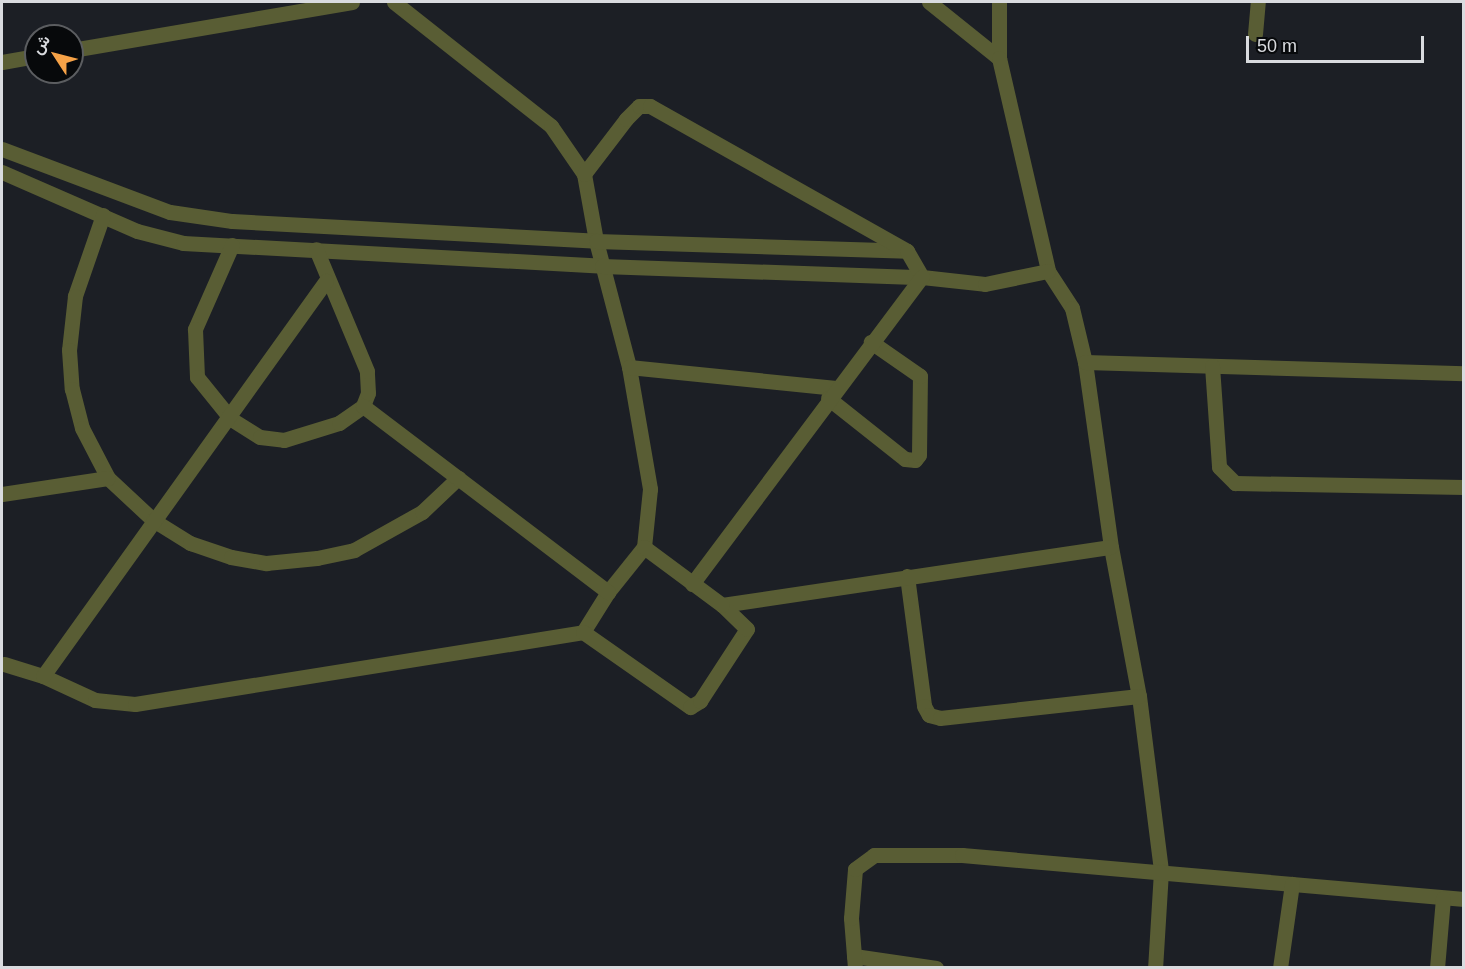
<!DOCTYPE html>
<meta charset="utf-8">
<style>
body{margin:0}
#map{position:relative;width:1465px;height:969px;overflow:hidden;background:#1c1f25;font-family:Helvetica,Vazirmatn,sans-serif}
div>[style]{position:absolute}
.minor>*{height:15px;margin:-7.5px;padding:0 7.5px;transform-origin:7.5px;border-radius:7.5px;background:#595d34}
span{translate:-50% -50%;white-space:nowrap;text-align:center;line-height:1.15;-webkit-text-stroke:4.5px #07090b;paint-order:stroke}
.frame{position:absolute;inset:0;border:3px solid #d9dbdf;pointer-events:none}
.north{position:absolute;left:24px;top:24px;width:60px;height:60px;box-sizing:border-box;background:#07090b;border:2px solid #5b5d60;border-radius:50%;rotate:306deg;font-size:16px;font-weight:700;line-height:24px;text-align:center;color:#d9dbdf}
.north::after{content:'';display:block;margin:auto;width:21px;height:27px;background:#f6a247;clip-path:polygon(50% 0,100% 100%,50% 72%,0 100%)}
.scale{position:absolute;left:1246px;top:36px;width:178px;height:27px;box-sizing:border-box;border:3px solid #d9dbdf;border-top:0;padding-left:8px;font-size:18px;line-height:21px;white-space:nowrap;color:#d9dbdf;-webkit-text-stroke:4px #07090b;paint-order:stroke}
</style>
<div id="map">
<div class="minor">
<i style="left:394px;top:2px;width:200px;rotate:38.3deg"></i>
<i style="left:551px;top:126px;width:58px;rotate:55.5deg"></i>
<i style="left:584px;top:174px;width:68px;rotate:79.8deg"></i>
<i style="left:596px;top:241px;width:130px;rotate:75.3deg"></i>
<i style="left:629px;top:367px;width:124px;rotate:80.2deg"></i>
<i style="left:650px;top:489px;width:58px;rotate:95.9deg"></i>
<i style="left:644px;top:547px;width:58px;rotate:128.7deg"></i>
<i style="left:608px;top:592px;width:47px;rotate:122deg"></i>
<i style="left:929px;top:2px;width:90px;rotate:38.7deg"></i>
<i style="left:999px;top:2px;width:56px;rotate:90deg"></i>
<i style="left:999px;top:58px;width:219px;rotate:77deg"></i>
<i style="left:1048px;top:271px;width:44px;rotate:57deg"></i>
<i style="left:1072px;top:308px;width:56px;rotate:76.5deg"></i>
<i style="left:1085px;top:362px;width:187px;rotate:82deg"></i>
<i style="left:1111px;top:547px;width:152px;rotate:79.4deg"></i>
<i style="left:1139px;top:696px;width:176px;rotate:82.8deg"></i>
<i style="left:1161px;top:871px;width:97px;rotate:93.5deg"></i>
<i style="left:1255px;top:34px;width:32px;rotate:-85deg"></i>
<i style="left:72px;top:50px;width:284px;rotate:-9.7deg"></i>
<i style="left:2px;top:62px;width:35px;rotate:-10deg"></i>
<i style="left:2px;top:149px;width:179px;rotate:20.6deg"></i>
<i style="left:170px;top:212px;width:63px;rotate:8.3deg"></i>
<i style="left:232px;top:221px;width:365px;rotate:3.1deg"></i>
<i style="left:596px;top:241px;width:311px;rotate:1.8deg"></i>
<i style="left:2px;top:172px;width:147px;rotate:23.6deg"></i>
<i style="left:137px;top:231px;width:48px;rotate:14.6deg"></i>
<i style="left:183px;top:243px;width:420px;rotate:3.1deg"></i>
<i style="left:602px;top:266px;width:320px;rotate:2deg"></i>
<i style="left:922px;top:277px;width:63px;rotate:6.3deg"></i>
<i style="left:985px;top:284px;width:64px;rotate:-11.7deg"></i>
<i style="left:584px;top:174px;width:69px;rotate:-52.6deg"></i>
<i style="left:626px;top:119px;width:18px;rotate:-45deg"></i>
<i style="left:639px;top:106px;width:11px"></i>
<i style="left:650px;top:106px;width:295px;rotate:29.4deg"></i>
<i style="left:907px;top:251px;width:30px;rotate:60deg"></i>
<i style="left:103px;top:215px;width:86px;rotate:109.1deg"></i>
<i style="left:75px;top:296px;width:54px;rotate:96.3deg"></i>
<i style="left:69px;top:350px;width:39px;rotate:86deg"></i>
<i style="left:72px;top:389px;width:40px;rotate:75.6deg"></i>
<i style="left:82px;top:428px;width:56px;rotate:62.5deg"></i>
<i style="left:108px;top:478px;width:62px;rotate:43deg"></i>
<i style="left:153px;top:520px;width:44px;rotate:31.9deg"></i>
<i style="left:190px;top:543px;width:43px;rotate:18.9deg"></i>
<i style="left:231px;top:557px;width:36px;rotate:10deg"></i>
<i style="left:266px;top:563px;width:51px;rotate:-5.6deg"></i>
<i style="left:317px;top:558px;width:38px;rotate:-12deg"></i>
<i style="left:354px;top:550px;width:78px;rotate:-29.2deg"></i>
<i style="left:422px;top:512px;width:50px;rotate:-43.4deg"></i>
<i style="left:232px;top:245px;width:92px;rotate:113.8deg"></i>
<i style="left:195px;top:329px;width:48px;rotate:87.6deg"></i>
<i style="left:197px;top:377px;width:54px;rotate:51deg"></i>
<i style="left:231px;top:419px;width:34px;rotate:32deg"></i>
<i style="left:260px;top:437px;width:24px;rotate:7deg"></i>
<i style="left:284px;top:440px;width:58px;rotate:-17.2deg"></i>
<i style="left:339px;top:423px;width:29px;rotate:-35deg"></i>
<i style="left:363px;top:406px;width:14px;rotate:-69deg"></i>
<i style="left:368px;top:393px;width:22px;rotate:-93deg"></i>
<i style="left:367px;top:371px;width:132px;rotate:-112.7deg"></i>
<i style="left:1085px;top:362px;width:379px;rotate:1.7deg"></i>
<i style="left:1212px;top:366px;width:101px;rotate:86deg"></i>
<i style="left:1219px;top:467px;width:23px;rotate:45deg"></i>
<i style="left:1235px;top:483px;width:229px;rotate:1deg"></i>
<i style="left:629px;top:367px;width:208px;rotate:5.8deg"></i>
<i style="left:828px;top:398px;width:98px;rotate:38.4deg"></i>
<i style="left:905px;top:459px;width:10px;rotate:6deg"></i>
<i style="left:915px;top:460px;width:6px;rotate:-51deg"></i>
<i style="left:919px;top:455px;width:79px;rotate:-89.3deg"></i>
<i style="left:920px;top:376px;width:60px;rotate:-145.2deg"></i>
<i style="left:363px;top:406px;width:308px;rotate:37.2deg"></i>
<i style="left:2px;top:494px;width:107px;rotate:-8.6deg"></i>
<i style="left:907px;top:576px;width:131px;rotate:82.5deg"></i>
<i style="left:924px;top:706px;width:10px;rotate:61deg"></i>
<i style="left:929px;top:715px;width:11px;rotate:15deg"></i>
<i style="left:940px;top:718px;width:200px;rotate:-6.3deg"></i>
<i style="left:692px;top:584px;width:384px;rotate:-53.2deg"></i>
<i style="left:722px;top:605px;width:393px;rotate:-8.5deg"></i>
<i style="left:4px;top:664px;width:41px;rotate:17.1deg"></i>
<i style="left:43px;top:676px;width:57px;rotate:24.8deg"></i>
<i style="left:95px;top:700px;width:40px;rotate:5.7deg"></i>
<i style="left:135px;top:704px;width:454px;rotate:-9.1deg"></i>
<i style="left:583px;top:632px;width:131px;rotate:35deg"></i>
<i style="left:690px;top:707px;width:12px;rotate:-31deg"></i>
<i style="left:700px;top:701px;width:86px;rotate:-56.9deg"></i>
<i style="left:747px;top:629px;width:35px;rotate:-136deg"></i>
<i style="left:722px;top:605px;width:97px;rotate:-143.4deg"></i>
<i style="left:43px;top:676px;width:486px;rotate:-54.4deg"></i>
<i style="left:854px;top:956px;width:83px;rotate:8.3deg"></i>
<i style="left:855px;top:968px;width:50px;rotate:-94.6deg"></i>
<i style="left:851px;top:918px;width:49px;rotate:-85.3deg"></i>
<i style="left:855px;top:869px;width:24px;rotate:-36deg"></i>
<i style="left:874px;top:855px;width:88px"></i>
<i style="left:962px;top:855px;width:504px;rotate:5.01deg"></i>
<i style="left:1280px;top:968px;width:85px;rotate:-81.9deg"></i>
<i style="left:1437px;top:968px;width:70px;rotate:-85.1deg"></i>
</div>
<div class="frame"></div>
<div class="north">ش</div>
<div class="scale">50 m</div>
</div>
